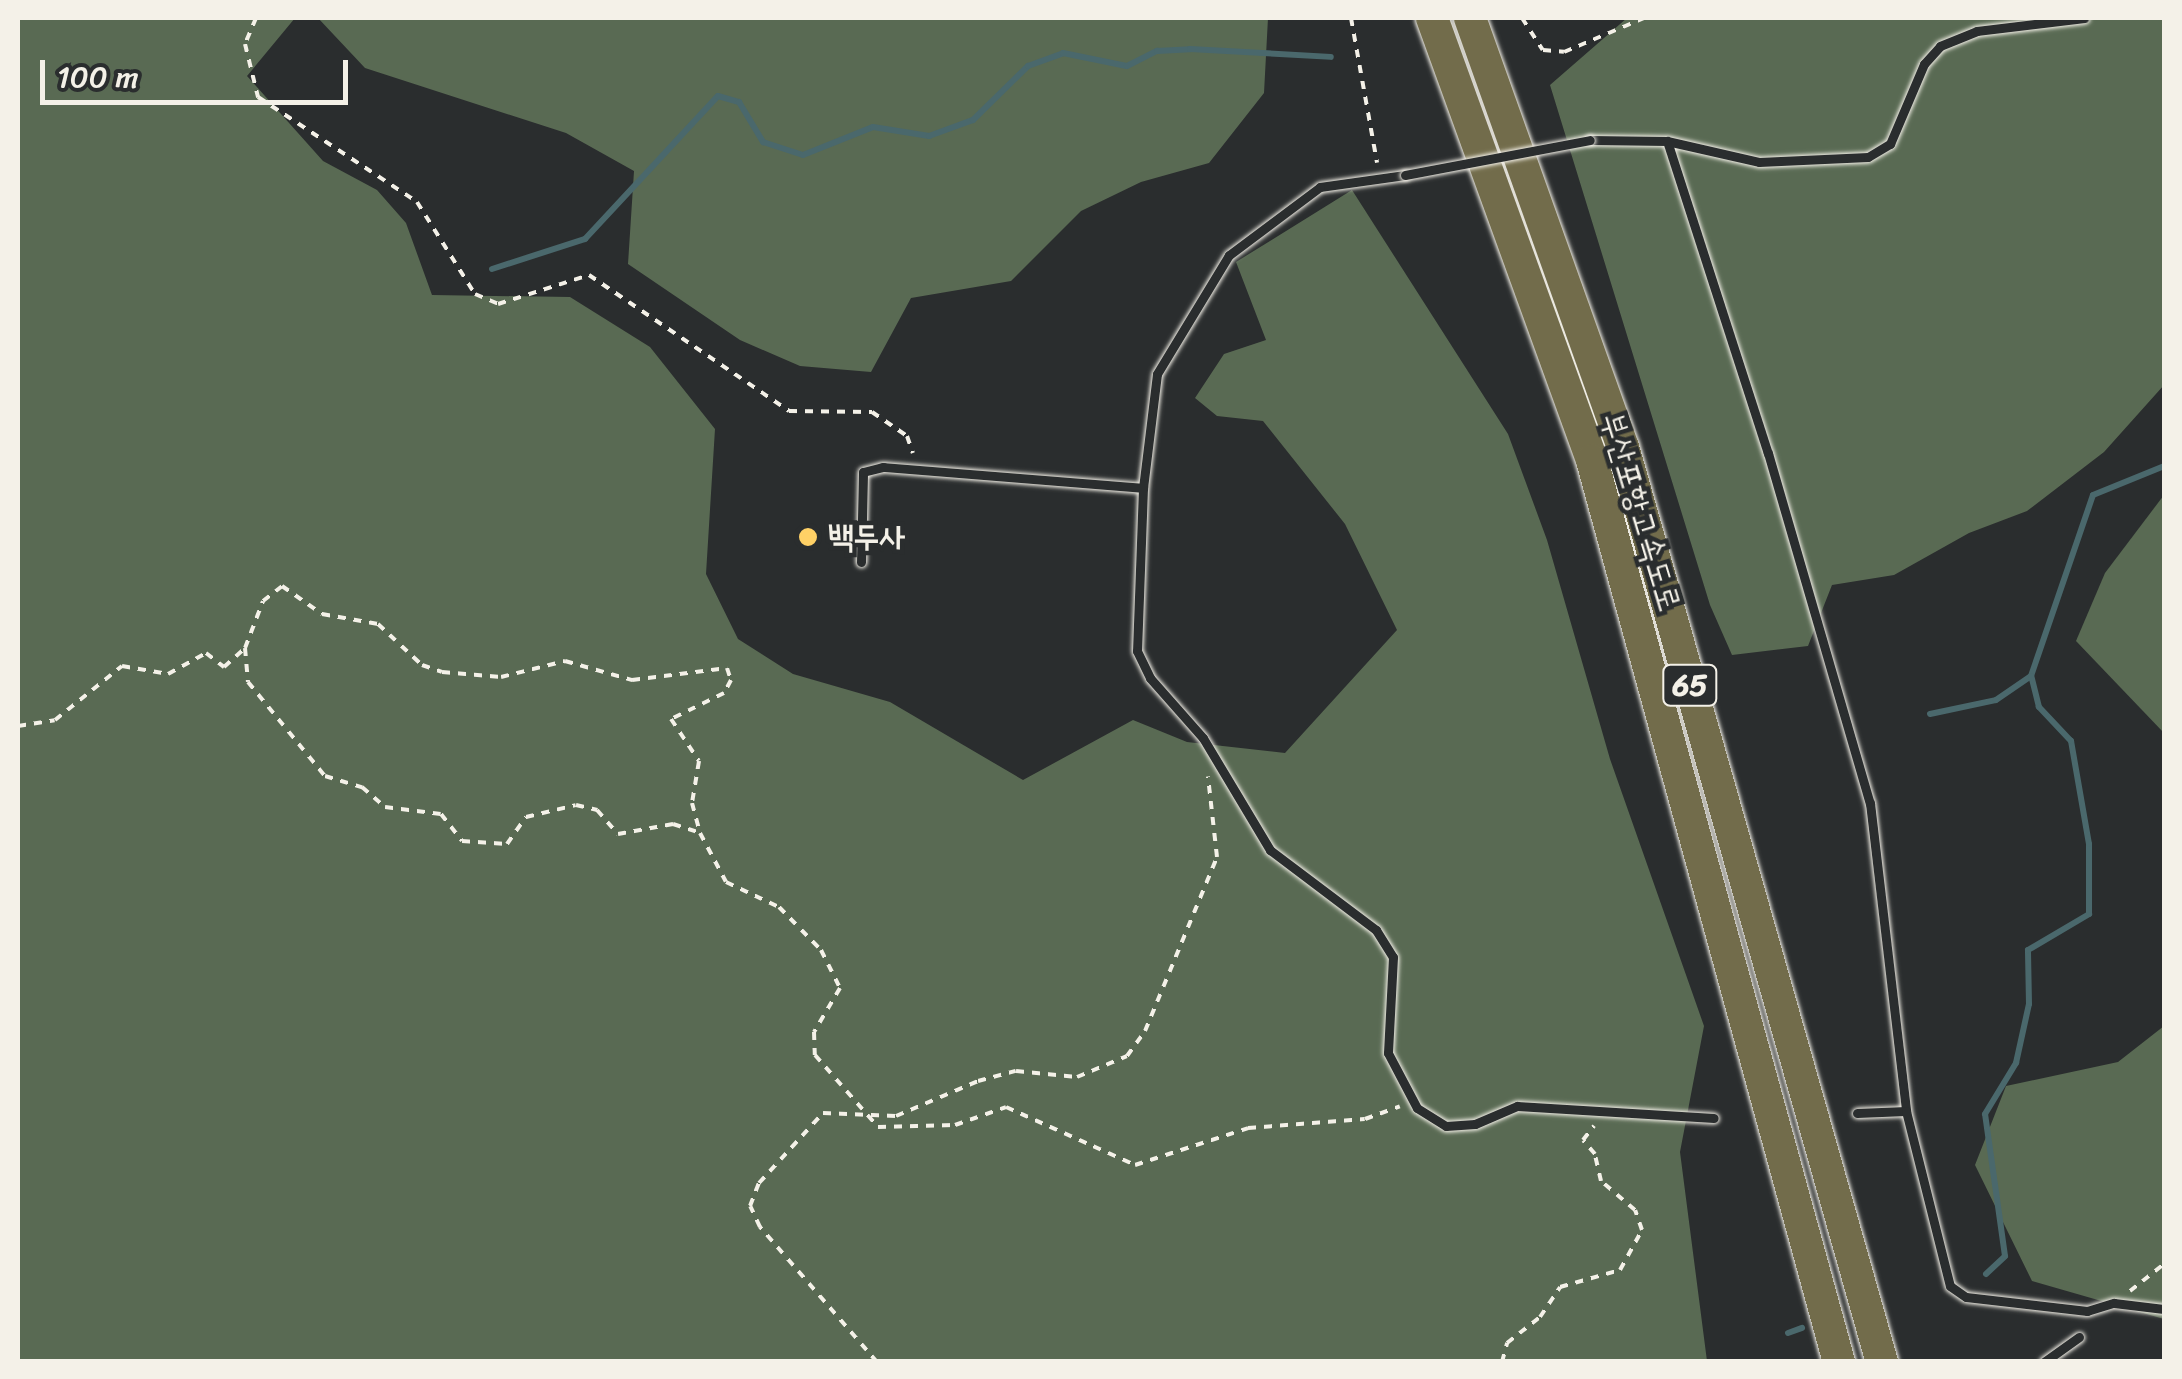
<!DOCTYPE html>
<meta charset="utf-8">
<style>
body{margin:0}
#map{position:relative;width:2182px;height:1379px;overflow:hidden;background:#2a2d2e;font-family:Sriracha,"Poor Story",sans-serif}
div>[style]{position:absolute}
.green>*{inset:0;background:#596a53}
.stream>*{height:6px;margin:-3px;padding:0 3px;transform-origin:3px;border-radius:3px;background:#4a686c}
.path>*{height:4px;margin-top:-2px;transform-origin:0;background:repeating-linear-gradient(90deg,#f4f1e8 0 8px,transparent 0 16px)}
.roads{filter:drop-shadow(0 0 2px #f4f1e8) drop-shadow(0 0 2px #f4f1e8)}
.service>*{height:9px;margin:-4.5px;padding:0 4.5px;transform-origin:4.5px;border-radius:4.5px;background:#2a2d2e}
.motorway>*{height:32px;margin:-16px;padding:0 16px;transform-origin:16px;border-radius:16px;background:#726c4b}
.bridges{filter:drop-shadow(0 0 2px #f4f1e8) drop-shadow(0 0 2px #f4f1e8)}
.service-bridge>*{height:9px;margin:-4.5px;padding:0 4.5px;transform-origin:4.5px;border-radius:4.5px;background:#2a2d2e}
.dots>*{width:28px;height:28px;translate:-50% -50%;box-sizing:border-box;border:5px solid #2a2d2e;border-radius:50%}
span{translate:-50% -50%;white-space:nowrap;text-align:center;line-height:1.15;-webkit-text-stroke:9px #2a2d2e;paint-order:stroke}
.shield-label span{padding:2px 8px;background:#2a2d2e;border:2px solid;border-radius:8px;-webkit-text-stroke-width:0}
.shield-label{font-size:30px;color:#f4f1e8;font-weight:700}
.street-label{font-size:32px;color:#f4f1e8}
.poi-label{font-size:32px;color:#f4f1e8;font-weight:700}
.left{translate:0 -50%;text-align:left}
.frame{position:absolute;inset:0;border:20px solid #f4f1e8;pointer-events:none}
.scale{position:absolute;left:40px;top:60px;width:308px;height:45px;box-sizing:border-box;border:5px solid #f4f1e8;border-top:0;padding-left:12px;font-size:30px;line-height:35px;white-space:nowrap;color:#f4f1e8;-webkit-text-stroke:8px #2a2d2e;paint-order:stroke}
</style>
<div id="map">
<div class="green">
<i style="clip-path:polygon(18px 18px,295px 18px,247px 76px,323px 161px,377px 190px,406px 223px,432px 295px,570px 297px,650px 347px,715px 429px,706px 574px,738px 639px,793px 674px,890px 702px,1023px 780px,1133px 720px,1187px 742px,1285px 753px,1397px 630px,1345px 524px,1263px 421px,1217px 416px,1195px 398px,1224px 354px,1266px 340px,1236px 262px,1352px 190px,1508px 434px,1547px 540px,1610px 759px,1704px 1026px,1680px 1152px,1707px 1361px,18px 1361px)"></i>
<i style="clip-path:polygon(318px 18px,1268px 18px,1264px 93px,1209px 163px,1141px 182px,1081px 211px,1011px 281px,911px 298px,871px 372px,800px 366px,740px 340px,628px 264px,634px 171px,566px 133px,365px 68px)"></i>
<i style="clip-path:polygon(1627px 18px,2164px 18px,2164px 385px,2104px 452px,2027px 511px,1969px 533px,1894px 575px,1832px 585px,1808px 646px,1732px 655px,1710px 605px,1550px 85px)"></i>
<i style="clip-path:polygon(2164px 495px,2164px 733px,2076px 641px,2105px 573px)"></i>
<i style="clip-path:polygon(2164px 1026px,2164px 1319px,2032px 1281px,1975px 1165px,2006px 1086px,2118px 1062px)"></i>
</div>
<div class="stream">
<i style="left:492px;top:269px;width:98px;rotate:-17.9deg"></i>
<i style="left:585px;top:239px;width:195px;rotate:-47.1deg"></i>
<i style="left:718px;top:96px;width:22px;rotate:16deg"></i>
<i style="left:739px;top:102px;width:47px;rotate:59deg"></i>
<i style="left:763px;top:142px;width:42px;rotate:18deg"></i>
<i style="left:803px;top:155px;width:75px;rotate:-21.8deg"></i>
<i style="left:873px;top:127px;width:57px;rotate:9.1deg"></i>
<i style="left:929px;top:136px;width:47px;rotate:-20deg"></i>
<i style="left:973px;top:120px;width:77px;rotate:-44.5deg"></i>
<i style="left:1028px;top:66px;width:37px;rotate:-20deg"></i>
<i style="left:1063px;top:53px;width:65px;rotate:11.5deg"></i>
<i style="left:1127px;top:66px;width:34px;rotate:-27deg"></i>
<i style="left:1157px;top:51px;width:33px;rotate:-3deg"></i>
<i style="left:1190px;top:49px;width:141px;rotate:3.2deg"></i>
<i style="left:1930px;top:714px;width:67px;rotate:-12deg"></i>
<i style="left:1996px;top:700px;width:42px;rotate:-34.4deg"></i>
<i style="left:2031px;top:676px;width:191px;rotate:-71.1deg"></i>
<i style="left:2093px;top:495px;width:77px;rotate:-22.2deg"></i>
<i style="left:1986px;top:1274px;width:26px;rotate:-43deg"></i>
<i style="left:2005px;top:1256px;width:143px;rotate:-98deg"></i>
<i style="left:1985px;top:1114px;width:60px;rotate:-58.7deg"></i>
<i style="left:2016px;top:1063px;width:60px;rotate:-77.6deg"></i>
<i style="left:2029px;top:1004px;width:54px;rotate:-91.1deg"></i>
<i style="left:2028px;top:950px;width:71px;rotate:-30.5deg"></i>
<i style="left:2089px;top:914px;width:70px;rotate:-90deg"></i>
<i style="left:2089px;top:844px;width:105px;rotate:-99.9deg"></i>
<i style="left:2071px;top:741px;width:47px;rotate:-133.3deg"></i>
<i style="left:2039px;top:707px;width:32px;rotate:-104deg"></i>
<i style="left:1788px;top:1333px;width:15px;rotate:-20deg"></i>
</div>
<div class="path">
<i style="left:256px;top:18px;width:28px;rotate:113deg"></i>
<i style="left:245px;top:44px;width:55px;rotate:76.2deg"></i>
<i style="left:258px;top:97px;width:191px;rotate:33.4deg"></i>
<i style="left:417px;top:202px;width:109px;rotate:57.8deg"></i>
<i style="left:475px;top:294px;width:25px;rotate:23deg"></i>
<i style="left:498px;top:304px;width:96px;rotate:-17.7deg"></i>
<i style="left:589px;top:275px;width:242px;rotate:34.2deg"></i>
<i style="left:789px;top:411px;width:83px;rotate:0.7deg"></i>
<i style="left:872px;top:412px;width:42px;rotate:34.4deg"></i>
<i style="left:907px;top:436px;width:18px;rotate:71deg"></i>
<i style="left:1351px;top:18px;width:147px;rotate:79.8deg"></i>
<i style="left:1522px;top:18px;width:38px;rotate:57deg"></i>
<i style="left:1543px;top:50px;width:21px;rotate:5deg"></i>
<i style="left:1564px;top:52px;width:87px;rotate:-23deg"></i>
<i style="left:245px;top:648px;width:50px;rotate:-69deg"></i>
<i style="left:263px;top:601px;width:24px;rotate:-38deg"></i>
<i style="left:282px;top:586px;width:49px;rotate:35deg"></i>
<i style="left:322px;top:614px;width:57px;rotate:10.1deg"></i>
<i style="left:378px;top:624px;width:60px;rotate:43deg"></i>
<i style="left:422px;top:665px;width:21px;rotate:19deg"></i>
<i style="left:442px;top:672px;width:59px;rotate:4.8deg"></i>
<i style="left:501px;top:677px;width:66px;rotate:-14deg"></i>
<i style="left:565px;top:661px;width:70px;rotate:15.8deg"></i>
<i style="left:632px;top:680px;width:96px;rotate:-7.2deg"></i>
<i style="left:727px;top:668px;width:13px;rotate:72deg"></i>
<i style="left:731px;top:680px;width:15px;rotate:118deg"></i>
<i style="left:724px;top:693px;width:59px;rotate:153.9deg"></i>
<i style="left:671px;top:719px;width:50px;rotate:56.3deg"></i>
<i style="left:699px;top:761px;width:43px;rotate:99.5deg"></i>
<i style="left:692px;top:803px;width:31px;rotate:75deg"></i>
<i style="left:18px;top:726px;width:37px;rotate:-9deg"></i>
<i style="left:55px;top:720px;width:86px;rotate:-38.9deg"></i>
<i style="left:122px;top:666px;width:47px;rotate:9.9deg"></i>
<i style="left:168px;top:674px;width:43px;rotate:-28.9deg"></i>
<i style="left:206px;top:653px;width:23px;rotate:38deg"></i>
<i style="left:224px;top:667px;width:28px;rotate:-42deg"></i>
<i style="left:245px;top:648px;width:34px;rotate:85deg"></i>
<i style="left:248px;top:682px;width:122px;rotate:50.7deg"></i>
<i style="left:325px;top:776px;width:39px;rotate:17deg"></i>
<i style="left:362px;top:787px;width:30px;rotate:41deg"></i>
<i style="left:385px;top:807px;width:56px;rotate:7.1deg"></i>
<i style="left:441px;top:814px;width:34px;rotate:52deg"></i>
<i style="left:462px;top:841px;width:45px;rotate:3.8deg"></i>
<i style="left:507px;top:844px;width:33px;rotate:-55deg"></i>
<i style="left:526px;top:817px;width:51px;rotate:-13.5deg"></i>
<i style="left:576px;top:805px;width:22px;rotate:13deg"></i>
<i style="left:597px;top:810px;width:32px;rotate:49deg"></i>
<i style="left:618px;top:834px;width:56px;rotate:-10.3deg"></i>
<i style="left:673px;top:824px;width:28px;rotate:18deg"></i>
<i style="left:700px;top:833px;width:55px;rotate:62deg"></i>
<i style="left:726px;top:882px;width:59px;rotate:25.3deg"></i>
<i style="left:779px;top:907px;width:60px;rotate:45.7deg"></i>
<i style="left:821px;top:950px;width:42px;rotate:63.4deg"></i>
<i style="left:840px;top:988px;width:51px;rotate:120.6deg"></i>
<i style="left:814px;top:1032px;width:23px;rotate:88deg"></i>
<i style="left:815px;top:1055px;width:96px;rotate:48.8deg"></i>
<i style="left:878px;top:1127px;width:77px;rotate:-1.5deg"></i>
<i style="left:955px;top:1125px;width:54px;rotate:-19.4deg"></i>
<i style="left:1006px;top:1107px;width:141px;rotate:24.2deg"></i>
<i style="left:1135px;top:1165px;width:119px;rotate:-18.1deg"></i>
<i style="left:1248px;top:1128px;width:117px;rotate:-4.4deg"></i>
<i style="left:1365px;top:1119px;width:37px;rotate:-20deg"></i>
<i style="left:2130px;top:1291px;width:43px;rotate:-38.5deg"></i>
<i style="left:877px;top:1362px;width:179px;rotate:-130.9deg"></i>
<i style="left:760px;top:1227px;width:23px;rotate:-115deg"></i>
<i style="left:750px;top:1206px;width:25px;rotate:-69deg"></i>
<i style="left:759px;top:1183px;width:95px;rotate:-47.6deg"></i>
<i style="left:823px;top:1113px;width:73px;rotate:2.4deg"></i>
<i style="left:896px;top:1116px;width:89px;rotate:-23.1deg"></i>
<i style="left:978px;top:1081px;width:39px;rotate:-15deg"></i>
<i style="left:1016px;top:1071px;width:61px;rotate:5.6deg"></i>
<i style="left:1077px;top:1077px;width:54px;rotate:-22.8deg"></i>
<i style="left:1127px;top:1056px;width:31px;rotate:-54deg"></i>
<i style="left:1145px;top:1031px;width:188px;rotate:-67.5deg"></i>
<i style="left:1217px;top:857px;width:81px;rotate:-96.4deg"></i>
<i style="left:1502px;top:1362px;width:20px;rotate:-75deg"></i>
<i style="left:1507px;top:1343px;width:42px;rotate:-38.2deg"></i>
<i style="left:1540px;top:1317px;width:36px;rotate:-56deg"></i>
<i style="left:1560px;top:1287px;width:62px;rotate:-15.8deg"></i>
<i style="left:1620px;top:1270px;width:46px;rotate:-61.2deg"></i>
<i style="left:1642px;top:1230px;width:21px;rotate:-109deg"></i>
<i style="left:1635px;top:1210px;width:45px;rotate:-139.5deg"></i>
<i style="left:1601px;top:1181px;width:28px;rotate:-103deg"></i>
<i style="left:1595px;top:1154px;width:18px;rotate:-131deg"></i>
<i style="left:1583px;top:1140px;width:18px;rotate:-52deg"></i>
</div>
<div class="roads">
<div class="service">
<i style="left:1590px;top:140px;width:77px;rotate:0.7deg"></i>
<i style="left:1667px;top:141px;width:94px;rotate:12.9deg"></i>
<i style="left:1759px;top:162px;width:109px;rotate:-2.6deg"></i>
<i style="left:1868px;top:157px;width:26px;rotate:-31deg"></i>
<i style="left:1890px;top:144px;width:87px;rotate:-67deg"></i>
<i style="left:1924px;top:64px;width:24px;rotate:-48deg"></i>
<i style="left:1940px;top:46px;width:40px;rotate:-22deg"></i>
<i style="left:1977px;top:31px;width:108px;rotate:-6.9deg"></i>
<i style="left:1667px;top:141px;width:328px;rotate:72.1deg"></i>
<i style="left:1768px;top:453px;width:365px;rotate:73.8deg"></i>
<i style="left:1870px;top:803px;width:310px;rotate:83.3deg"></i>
<i style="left:1405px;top:175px;width:86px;rotate:172deg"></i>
<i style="left:1320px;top:187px;width:114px;rotate:143.2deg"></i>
<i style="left:1229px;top:255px;width:139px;rotate:121.2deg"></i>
<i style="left:1157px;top:374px;width:115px;rotate:97deg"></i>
<i style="left:1143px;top:488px;width:163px;rotate:92.1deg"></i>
<i style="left:1137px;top:651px;width:30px;rotate:64deg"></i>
<i style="left:1150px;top:678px;width:80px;rotate:48.5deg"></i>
<i style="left:1203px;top:738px;width:131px;rotate:59.1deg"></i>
<i style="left:1270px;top:850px;width:133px;rotate:37deg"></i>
<i style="left:1376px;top:930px;width:32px;rotate:58deg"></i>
<i style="left:1393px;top:957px;width:96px;rotate:93deg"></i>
<i style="left:1388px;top:1053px;width:62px;rotate:62.2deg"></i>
<i style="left:1417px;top:1108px;width:34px;rotate:32deg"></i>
<i style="left:1446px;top:1126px;width:29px;rotate:-4deg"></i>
<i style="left:1475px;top:1124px;width:46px;rotate:-23.2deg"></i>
<i style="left:1517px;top:1106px;width:197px;rotate:3.5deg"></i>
<i style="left:861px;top:562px;width:90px;rotate:-88.7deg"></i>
<i style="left:863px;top:472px;width:21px;rotate:-14deg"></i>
<i style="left:883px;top:467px;width:261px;rotate:4.6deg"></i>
<i style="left:1857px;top:1113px;width:49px;rotate:-2.3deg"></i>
<i style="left:1906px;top:1111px;width:180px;rotate:75.9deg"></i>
<i style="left:1950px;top:1286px;width:19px;rotate:35deg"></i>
<i style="left:1966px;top:1297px;width:122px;rotate:6.6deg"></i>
<i style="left:2087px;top:1311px;width:28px;rotate:-17deg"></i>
<i style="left:2114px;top:1303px;width:50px;rotate:6.8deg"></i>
<i style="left:2044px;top:1362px;width:43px;rotate:-35.5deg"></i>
</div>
<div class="motorway">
<i style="left:1432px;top:18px;width:470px;rotate:70.1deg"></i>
<i style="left:1592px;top:460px;width:935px;rotate:74.69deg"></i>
<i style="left:1470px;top:18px;width:455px;rotate:70.4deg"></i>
<i style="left:1623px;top:447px;width:951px;rotate:74.2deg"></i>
</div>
</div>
<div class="bridges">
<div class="service-bridge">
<i style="left:1405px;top:175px;width:188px;rotate:-10.7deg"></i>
</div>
</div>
<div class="dots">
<i style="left:808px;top:537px;background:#ffd166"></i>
</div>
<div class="shield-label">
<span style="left:1690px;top:685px">65</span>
</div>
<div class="street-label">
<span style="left:1640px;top:512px;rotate:73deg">부산포항고속도로</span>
</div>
<div class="poi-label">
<span class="left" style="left:828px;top:537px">백두사</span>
</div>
<div class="frame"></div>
<div class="scale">100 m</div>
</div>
